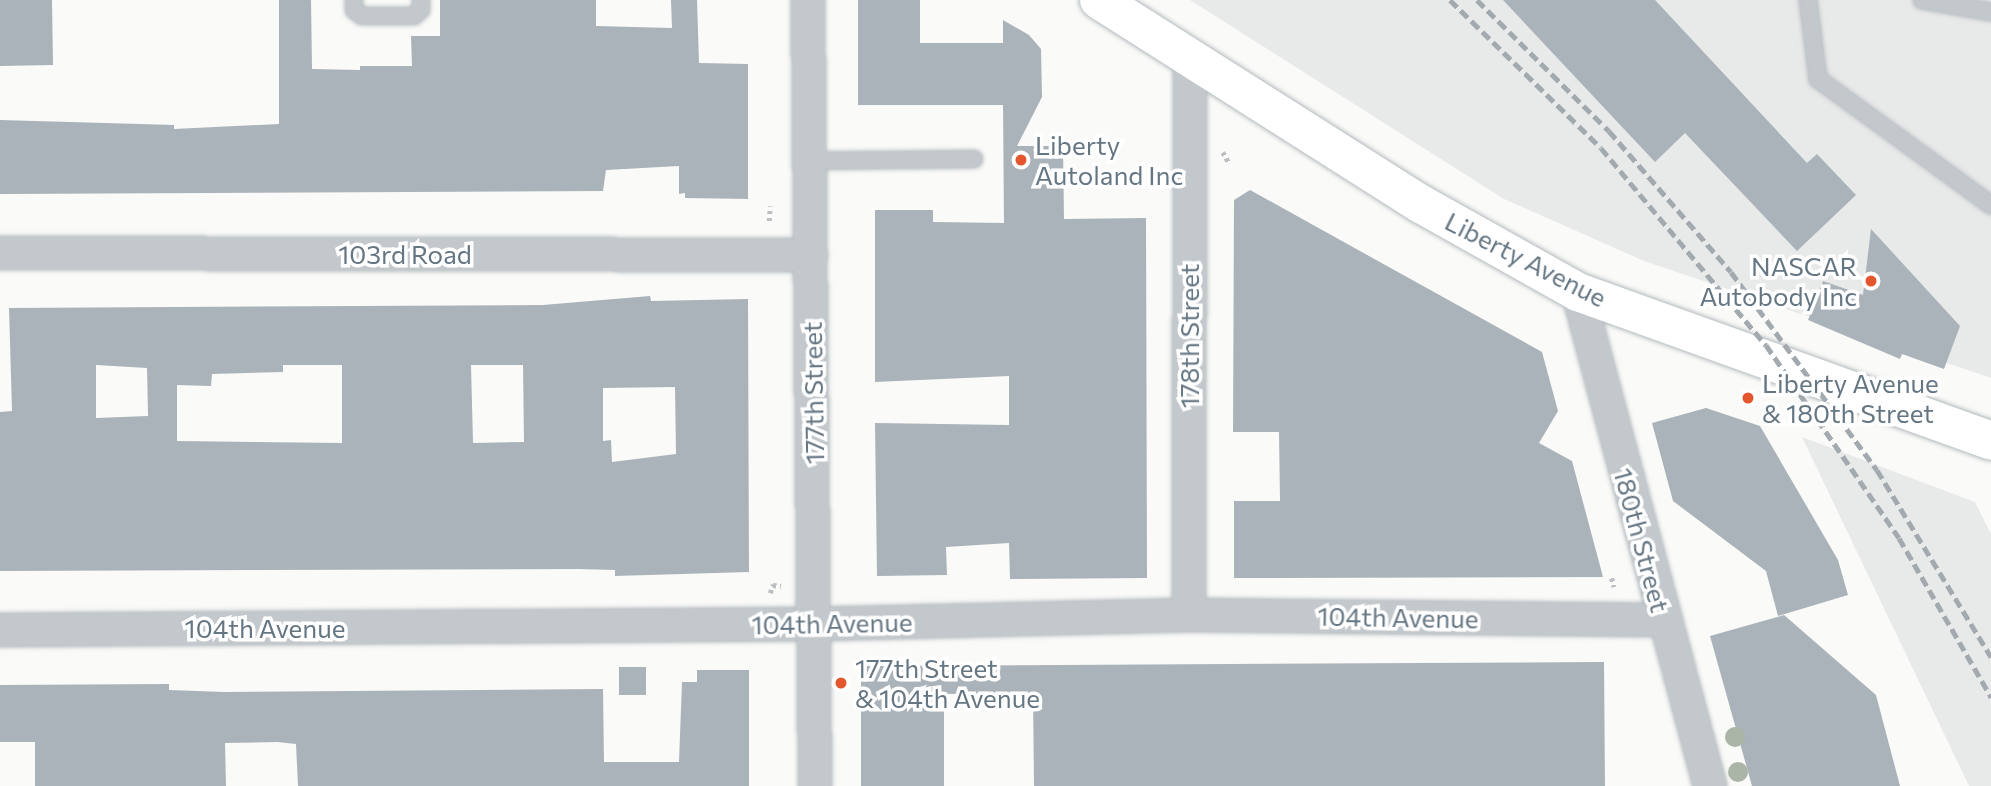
<!DOCTYPE html>
<style>
body{margin:0}
#map{position:relative;width:1991px;height:786px;overflow:hidden;background:#fafaf8;font-family:Commissioner,sans-serif}
div>[style]{position:absolute}
.built>*{inset:0;background:#e8e9e9}
.building>*{inset:0;background:#aab3b9}
.path>*{height:4.5px;margin-top:-2.25px;transform-origin:0;background:repeating-linear-gradient(90deg,#bbbfc2 0 3.5px,transparent 0 7px)}
.roads{filter:drop-shadow(0 0 2px #b3babf) drop-shadow(0 0 2px #b3babf)}
.lane>*{height:16px;margin:-8px;padding:0 8px;transform-origin:8px;border-radius:8px;background:#c3c8cc}
.street>*{height:32px;margin:-16px;padding:0 16px;transform-origin:16px;border-radius:16px;background:#c3c8cc}
.secondary>*{height:38px;margin:-19px;padding:0 19px;transform-origin:19px;border-radius:19px;background:#fff}
.rail>*{height:5px;margin-top:-2.5px;transform-origin:0;background:repeating-linear-gradient(90deg,#a2aab0 0 10px,transparent 0 15px)}
.trees>*{width:20px;height:20px;margin:-10px;border-radius:50%;background:#aab4a7}
.dots>*{width:19px;height:19px;translate:-50% -50%;box-sizing:border-box;border:4px solid #fff;border-radius:50%}
span{translate:-50% -50%;white-space:nowrap;text-align:center;line-height:1.15;-webkit-text-stroke:7px #fff;paint-order:stroke}
.poi-label{font-size:26px;color:#657683}
.left{translate:0 -50%;text-align:left}
.right{translate:-100% -50%;text-align:right}
.street-label{font-size:26px;color:#657683}
</style>
<div id="map">
<div class="built">
<i style="clip-path:polygon(1190px 0,1991px 0,1991px 378px,1644px 261px,1504px 199px)"></i>
<i style="clip-path:polygon(1802px 437px,1975px 502px,1991px 534px,1991px 786px,1969px 786px)"></i>
</div>
<div class="building">
<i style="clip-path:polygon(0 0,52px 0,53px 65px,0 66px)"></i>
<i style="clip-path:polygon(279px 0,311px 0,312px 69px,360px 70px,360px 66px,412px 66px,411px 36px,440px 36px,440px 0,596px 0,596px 26px,672px 28px,671px 0,697px 0,699px 63px,748px 64px,748px 199px,685px 198px,685px 193px,679px 194px,679px 166px,606px 170px,603px 191px,0 194px,0 120px,174px 125px,174px 129px,279px 124px)"></i>
<i style="clip-path:polygon(858px 0,920px 0,920px 43px,1003px 43px,1003px 20px,1029px 35px,1041px 49px,1042px 97px,1017px 146px,1063px 146px,1064px 219px,1146px 218px,1147px 578px,1010px 579px,1009px 543px,946px 547px,947px 575px,877px 576px,875px 423px,1009px 425px,1009px 376px,875px 382px,875px 210px,933px 210px,933px 222px,1004px 223px,1003px 105px,858px 105px)"></i>
<i style="clip-path:polygon(1503px 0,1655px 0,1807px 163px,1817px 154px,1856px 195px,1797px 251px,1685px 133px,1655px 162px)"></i>
<i style="clip-path:polygon(1250px 190px,1542px 352px,1558px 411px,1539px 443px,1572px 461px,1603px 577px,1234px 578px,1234px 501px,1280px 501px,1279px 432px,1233px 432px,1234px 200px)"></i>
<i style="clip-path:polygon(1871px 229px,1960px 326px,1944px 369px,1902px 354px,1900px 359px,1808px 320px,1823px 281px,1863px 295px)"></i>
<i style="clip-path:polygon(evenodd,650px 296px,651px 301px,748px 299px,749px 572px,615px 576px,615px 570px,578px 569px,0 571px,0 412px,12px 411px,9px 308px,543px 305px,650px 296px,96px 365px,147px 368px,148px 416px,96px 418px,96px 365px,650px 296px,283px 365px,342px 365px,342px 443px,177px 441px,177px 385px,211px 386px,212px 374px,283px 372px,283px 365px,650px 296px,471px 365px,523px 365px,524px 442px,473px 443px,471px 365px,650px 296px,675px 387px,676px 454px,612px 462px,611px 440px,603px 441px,603px 388px,675px 387px)"></i>
<i style="clip-path:polygon(1706px 408px,1760px 426px,1838px 560px,1848px 595px,1778px 616px,1766px 571px,1673px 501px,1652px 423px)"></i>
<i style="clip-path:polygon(1784px 615px,1876px 695px,1900px 786px,1752px 786px,1710px 636px)"></i>
<i style="clip-path:polygon(1604px 662px,1605px 786px,1034px 786px,1033px 693px,944px 694px,944px 786px,861px 786px,861px 666px)"></i>
<i style="clip-path:polygon(619px 667px,646px 667px,646px 695px,619px 695px)"></i>
<i style="clip-path:polygon(697px 670px,749px 670px,749px 786px,298px 786px,296px 744px,277px 742px,225px 743px,226px 786px,35px 786px,35px 742px,0 742px,0 685px,169px 684px,169px 690px,224px 692px,603px 689px,604px 762px,679px 762px,682px 682px,697px 682px)"></i>
</div>
<div class="path">
<i style="left:1223px;top:152px;width:13px;rotate:61deg"></i>
<i style="left:769px;top:221px;width:15px;rotate:-86deg"></i>
<i style="left:1612px;top:578px;width:9px;rotate:77deg"></i>
<i style="left:770px;top:593px;width:9px;rotate:-69deg"></i>
<i style="left:773px;top:585px;width:8px;rotate:7deg"></i>
</div>
<div class="roads">
<div class="lane">
<i style="left:354px;top:0;width:10px;rotate:90deg"></i>
<i style="left:354px;top:10px;width:10px;rotate:37deg"></i>
<i style="left:362px;top:16px;width:52px"></i>
<i style="left:414px;top:16px;width:9px;rotate:-41deg"></i>
<i style="left:421px;top:10px;width:10px;rotate:-90deg"></i>
<i style="left:1808px;top:0;width:80px;rotate:82.8deg"></i>
<i style="left:1818px;top:79px;width:214px;rotate:36.1deg"></i>
<i style="left:1922px;top:0;width:70px;rotate:9.9deg"></i>
<i style="left:810px;top:161px;width:164px;rotate:-0.7deg"></i>
</div>
<div class="street">
<i style="left:808px;top:0;width:786px;rotate:89.49deg"></i>
<i style="left:0;top:253px;width:811px;rotate:0.14deg"></i>
<i style="left:1578px;top:292px;width:511px;rotate:75.04deg"></i>
<i style="left:1189px;top:615px;width:558px;rotate:-89.9deg"></i>
<i style="left:0;top:630px;width:816px;rotate:-0.42deg"></i>
<i style="left:816px;top:624px;width:373px;rotate:-1.4deg"></i>
<i style="left:1189px;top:615px;width:474px;rotate:0.6deg"></i>
</div>
<div class="secondary">
<i style="left:1099px;top:0;width:381px;rotate:32.4deg"></i>
<i style="left:1421px;top:204px;width:180px;rotate:29.3deg"></i>
<i style="left:1578px;top:292px;width:439px;rotate:19.8deg"></i>
</div>
</div>
<div class="rail">
<i style="left:1450px;top:0;width:211px;rotate:44.4deg"></i>
<i style="left:1601px;top:148px;width:257px;rotate:50.1deg"></i>
<i style="left:1766px;top:345px;width:234px;rotate:55.4deg"></i>
<i style="left:1899px;top:538px;width:184px;rotate:59.9deg"></i>
<i style="left:1477px;top:0;width:186px;rotate:44.8deg"></i>
<i style="left:1609px;top:131px;width:186px;rotate:49.1deg"></i>
<i style="left:1731px;top:272px;width:246px;rotate:53.6deg"></i>
<i style="left:1877px;top:470px;width:219px;rotate:58.6deg"></i>
</div>
<div class="trees">
<i style="left:1735px;top:737px"></i>
<i style="left:1738px;top:772px"></i>
</div>
<div class="dots">
<i style="left:1021px;top:160px;background:#e4572e"></i>
<i style="left:1871px;top:281px;background:#e4572e"></i>
<i style="left:1748px;top:398px;background:#e4572e"></i>
<i style="left:841px;top:683px;background:#e4572e"></i>
</div>
<div class="poi-label">
<span class="left" style="left:1035px;top:160px">Liberty<br>Autoland Inc</span>
<span class="right" style="left:1857px;top:281px">NASCAR<br>Autobody Inc</span>
<span class="left" style="left:1762px;top:398px">Liberty Avenue<br>&amp; 180th Street</span>
<span class="left" style="left:855px;top:683px">177th Street<br>&amp; 104th Avenue</span>
</div>
<div class="street-label">
<span style="left:405px;top:254px">103rd Road</span>
<span style="left:1526px;top:259px;rotate:27deg">Liberty Avenue</span>
<span style="left:1189px;top:336px;rotate:-90deg">178th Street</span>
<span style="left:813px;top:393px;rotate:-91deg">177th Street</span>
<span style="left:1642px;top:540px;rotate:75deg">180th Street</span>
<span style="left:1398px;top:617px;rotate:1deg">104th Avenue</span>
<span style="left:832px;top:623px;rotate:-1deg">104th Avenue</span>
<span style="left:265px;top:628px">104th Avenue</span>
</div>
</div>
